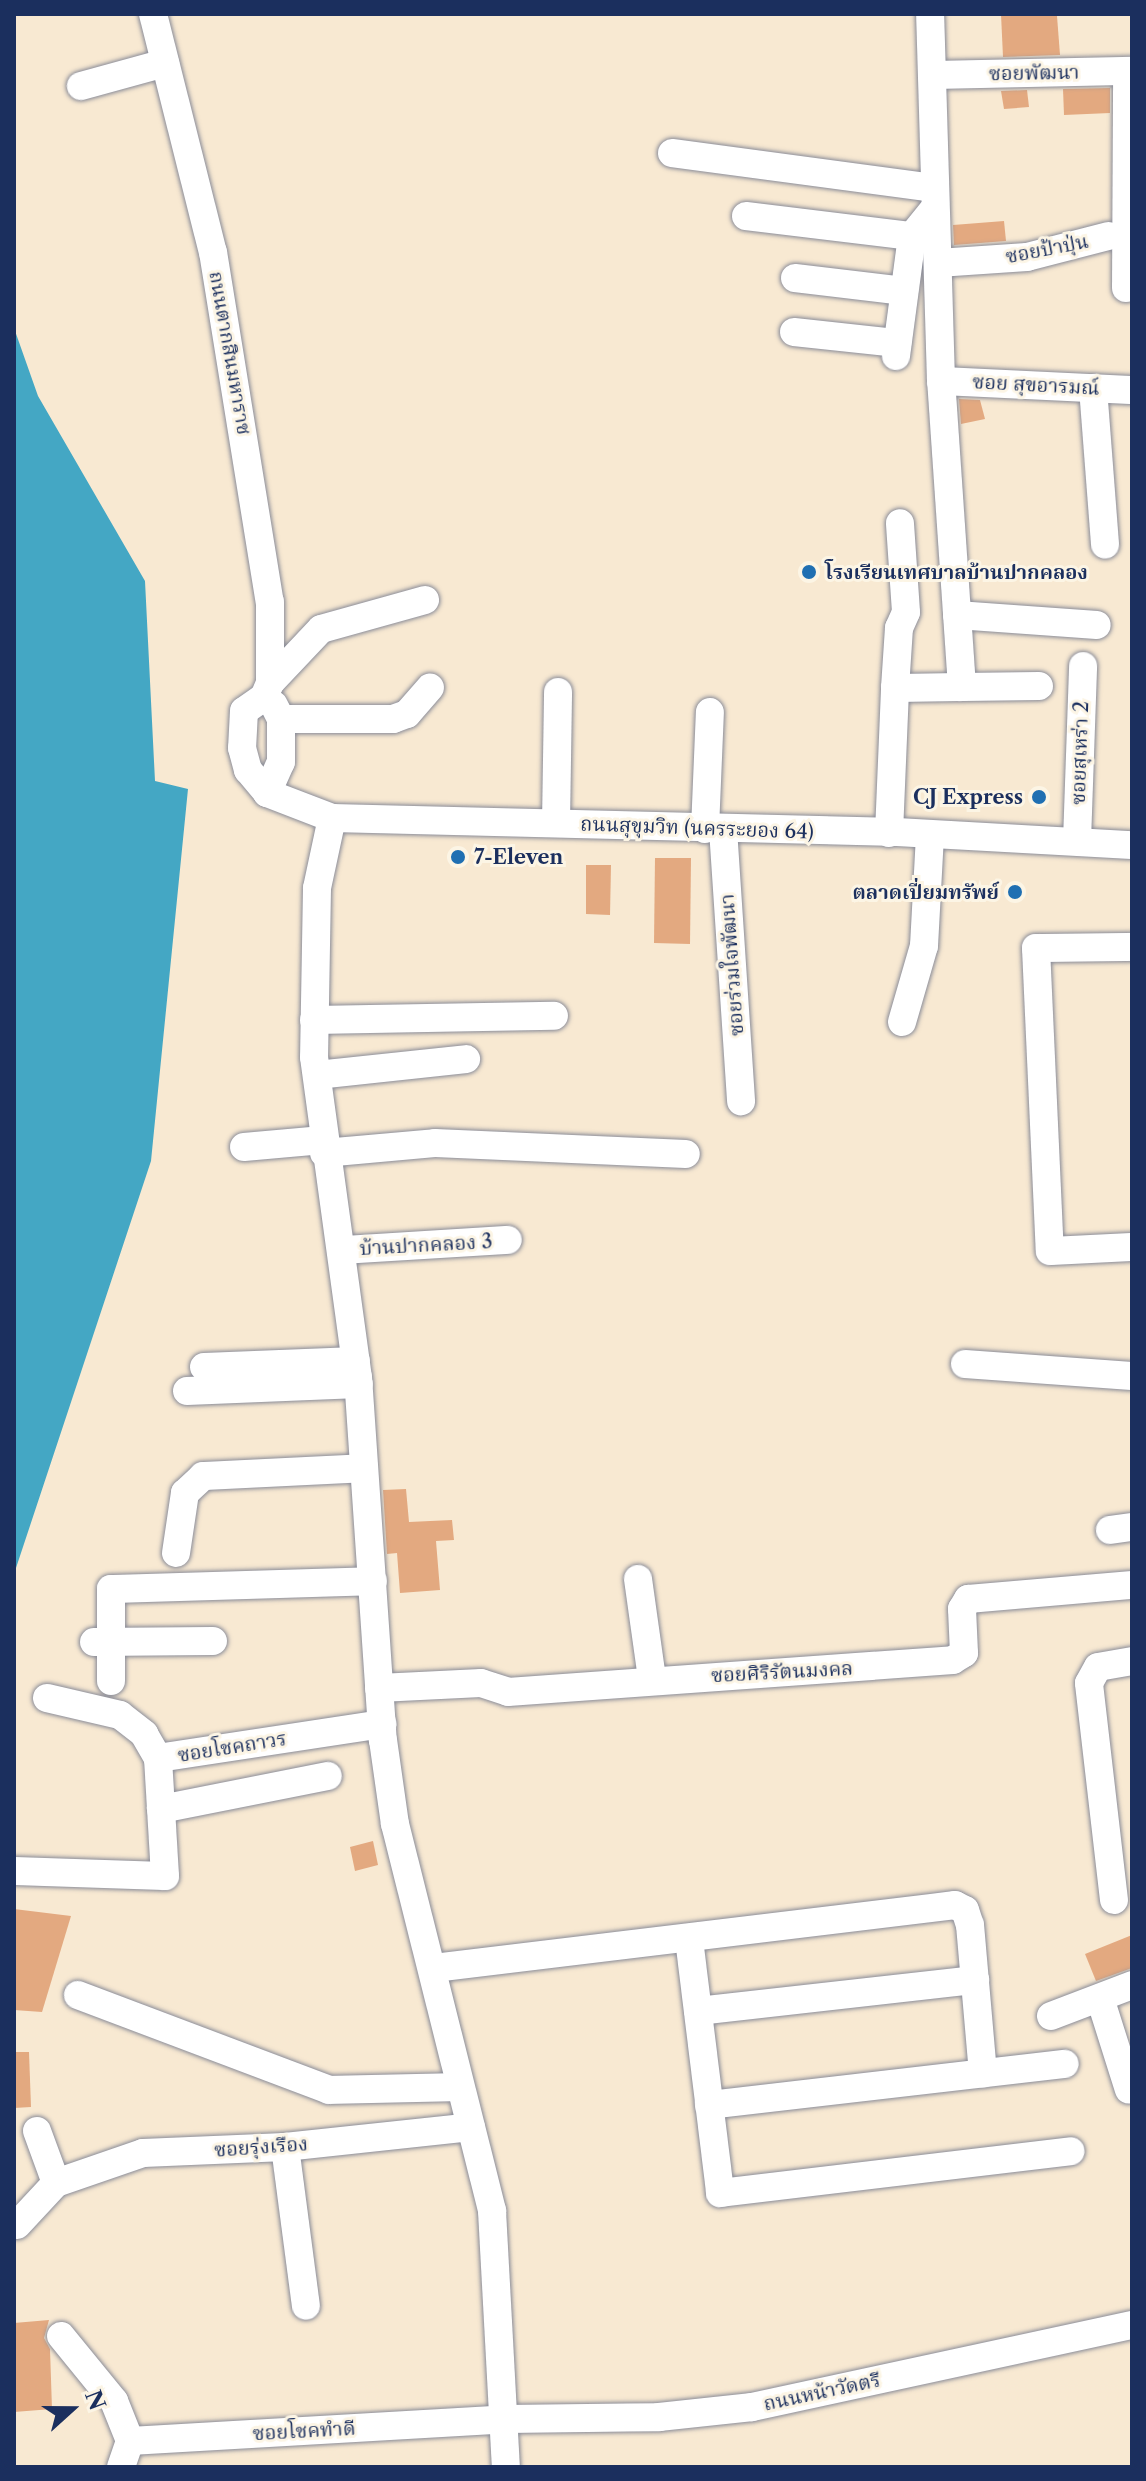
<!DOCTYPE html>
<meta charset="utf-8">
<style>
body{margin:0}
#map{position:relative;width:1146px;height:2481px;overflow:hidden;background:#f8e9d2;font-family:"Libre Caslon Text","Noto Serif Thai",serif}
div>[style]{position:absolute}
.water>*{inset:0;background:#44a7c4}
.building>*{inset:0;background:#e3a980}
.roads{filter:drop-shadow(0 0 2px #8a8c98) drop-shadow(0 0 2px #8a8c98)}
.minor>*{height:28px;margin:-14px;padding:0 14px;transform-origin:14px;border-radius:14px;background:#fff}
.dots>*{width:22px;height:22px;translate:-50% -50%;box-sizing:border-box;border:4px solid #fcf5e5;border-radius:50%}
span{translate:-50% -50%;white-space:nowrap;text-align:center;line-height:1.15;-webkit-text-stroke:6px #fcf5e5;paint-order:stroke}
.street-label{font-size:20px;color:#1b2f5e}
.poi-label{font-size:20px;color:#1b2f5e;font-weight:700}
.left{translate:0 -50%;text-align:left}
.right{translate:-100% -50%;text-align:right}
.frame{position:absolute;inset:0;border:16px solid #1b2f5e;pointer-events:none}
.north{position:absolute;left:32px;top:2369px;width:80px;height:80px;-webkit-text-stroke:6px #fcf5e5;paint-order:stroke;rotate:69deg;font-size:22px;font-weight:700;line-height:32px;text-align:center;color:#1b2f5e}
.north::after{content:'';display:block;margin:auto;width:28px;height:36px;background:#1b2f5e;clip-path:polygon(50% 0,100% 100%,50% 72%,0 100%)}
</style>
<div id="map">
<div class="water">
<i style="clip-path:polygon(14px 328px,38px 396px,145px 581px,155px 781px,188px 789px,151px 1161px,14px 1574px)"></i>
</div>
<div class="building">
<i style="clip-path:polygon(1001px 14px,1057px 16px,1060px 55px,1003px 57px)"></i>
<i style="clip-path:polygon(1110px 88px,1110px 113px,1064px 115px,1063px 89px)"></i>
<i style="clip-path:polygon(1027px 90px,1029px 107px,1004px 109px,1001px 91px)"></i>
<i style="clip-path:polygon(1004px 221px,1006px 241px,954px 245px,953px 225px)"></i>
<i style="clip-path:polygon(959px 399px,980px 400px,985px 419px,961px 424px)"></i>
<i style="clip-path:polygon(655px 858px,691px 858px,690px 944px,654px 943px)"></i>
<i style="clip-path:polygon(586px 865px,611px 865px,610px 915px,586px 914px)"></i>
<i style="clip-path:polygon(406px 1489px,409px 1522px,452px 1520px,454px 1540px,436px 1541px,440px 1590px,400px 1593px,397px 1553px,387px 1554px,383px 1490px)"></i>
<i style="clip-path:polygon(373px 1841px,378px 1865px,355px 1871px,350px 1847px)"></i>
<i style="clip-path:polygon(14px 1909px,71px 1916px,42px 2012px,14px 2010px)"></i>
<i style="clip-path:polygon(1132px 1935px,1132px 1968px,1096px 1981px,1085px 1954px)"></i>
<i style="clip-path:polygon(14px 2052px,29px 2052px,31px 2107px,14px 2108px)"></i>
<i style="clip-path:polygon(49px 2320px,44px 2338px,50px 2349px,52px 2409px,14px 2412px,14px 2323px)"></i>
</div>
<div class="roads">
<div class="minor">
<i style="left:153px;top:14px;width:245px;rotate:75.9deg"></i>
<i style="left:213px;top:252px;width:355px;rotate:80.8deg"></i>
<i style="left:270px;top:602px;width:81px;rotate:90deg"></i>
<i style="left:270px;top:683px;width:15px;rotate:113deg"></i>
<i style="left:264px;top:697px;width:24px;rotate:145deg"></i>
<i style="left:244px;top:711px;width:37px;rotate:93deg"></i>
<i style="left:242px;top:748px;width:23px;rotate:75deg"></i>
<i style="left:248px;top:770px;width:30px;rotate:50deg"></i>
<i style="left:267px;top:793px;width:70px;rotate:21deg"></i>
<i style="left:332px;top:818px;width:565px;rotate:1.42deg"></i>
<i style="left:897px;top:832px;width:235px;rotate:3.2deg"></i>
<i style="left:936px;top:75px;width:196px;rotate:-1.2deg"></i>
<i style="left:81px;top:86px;width:87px;rotate:-15.3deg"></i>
<i style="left:672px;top:153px;width:265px;rotate:7.6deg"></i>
<i style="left:746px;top:216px;width:167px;rotate:6.9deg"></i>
<i style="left:912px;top:236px;width:36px;rotate:-51deg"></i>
<i style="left:938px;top:263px;width:89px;rotate:-3.9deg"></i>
<i style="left:1027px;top:257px;width:84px;rotate:-14.5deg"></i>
<i style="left:795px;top:278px;width:110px;rotate:6.8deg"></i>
<i style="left:1126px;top:288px;width:217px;rotate:-89.7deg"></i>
<i style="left:794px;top:332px;width:104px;rotate:6.1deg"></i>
<i style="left:896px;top:356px;width:121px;rotate:-82.4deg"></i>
<i style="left:941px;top:381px;width:191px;rotate:2.7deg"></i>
<i style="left:1093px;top:388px;width:157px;rotate:85.6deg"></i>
<i style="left:957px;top:615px;width:140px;rotate:4.1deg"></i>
<i style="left:270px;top:683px;width:74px;rotate:-46.6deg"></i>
<i style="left:321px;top:629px;width:108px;rotate:-15.6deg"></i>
<i style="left:962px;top:687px;width:77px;rotate:-0.7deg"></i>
<i style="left:895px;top:688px;width:60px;rotate:-86.2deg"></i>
<i style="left:899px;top:628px;width:17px;rotate:-66deg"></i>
<i style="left:906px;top:612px;width:89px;rotate:-93.9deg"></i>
<i style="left:281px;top:719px;width:112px"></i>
<i style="left:393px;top:719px;width:15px;rotate:-20deg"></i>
<i style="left:407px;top:714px;width:35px;rotate:-49deg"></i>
<i style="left:267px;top:793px;width:34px;rotate:-66deg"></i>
<i style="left:281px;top:762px;width:43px;rotate:-90deg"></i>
<i style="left:281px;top:719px;width:16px;rotate:-117deg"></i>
<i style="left:332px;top:818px;width:72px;rotate:102.1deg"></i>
<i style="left:317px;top:888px;width:169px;rotate:91deg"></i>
<i style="left:314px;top:1057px;width:323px;rotate:82.2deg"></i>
<i style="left:358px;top:1377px;width:364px;rotate:86.1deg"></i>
<i style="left:383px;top:1740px;width:85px;rotate:81.9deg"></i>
<i style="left:395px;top:1824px;width:399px;rotate:75.9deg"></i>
<i style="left:492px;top:2211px;width:256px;rotate:86.9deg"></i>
<i style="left:556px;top:823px;width:131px;rotate:-89.1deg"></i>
<i style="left:705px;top:829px;width:117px;rotate:-87.6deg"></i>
<i style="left:723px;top:829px;width:273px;rotate:86.2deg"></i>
<i style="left:889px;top:833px;width:145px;rotate:-87.6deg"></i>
<i style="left:895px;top:688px;width:67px;rotate:-0.9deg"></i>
<i style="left:962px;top:687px;width:307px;rotate:-93.9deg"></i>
<i style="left:941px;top:381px;width:367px;rotate:-91.7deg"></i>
<i style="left:1077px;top:841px;width:175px;rotate:-88deg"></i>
<i style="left:1132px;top:947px;width:96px;rotate:179.4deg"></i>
<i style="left:1036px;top:948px;width:303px;rotate:87.4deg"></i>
<i style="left:1050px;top:1251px;width:82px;rotate:-2.8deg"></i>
<i style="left:314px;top:1020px;width:240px;rotate:-1deg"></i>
<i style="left:902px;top:1022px;width:79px;rotate:-73.9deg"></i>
<i style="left:924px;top:946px;width:112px;rotate:-86.9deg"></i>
<i style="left:317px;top:1075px;width:150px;rotate:-6.1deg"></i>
<i style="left:244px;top:1147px;width:79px;rotate:-5.1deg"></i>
<i style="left:324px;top:1153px;width:111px;rotate:-5.1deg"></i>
<i style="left:435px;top:1143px;width:251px;rotate:2.5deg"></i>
<i style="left:343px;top:1250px;width:165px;rotate:-3.5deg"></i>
<i style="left:965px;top:1364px;width:167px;rotate:4.1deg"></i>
<i style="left:204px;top:1367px;width:152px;rotate:-2.3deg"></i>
<i style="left:187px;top:1391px;width:172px;rotate:-2.3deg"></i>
<i style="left:1110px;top:1530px;width:22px;rotate:-8deg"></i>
<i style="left:176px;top:1553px;width:61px;rotate:-81.5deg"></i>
<i style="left:185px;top:1493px;width:25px;rotate:-43deg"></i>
<i style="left:203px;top:1476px;width:161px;rotate:-2.8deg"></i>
<i style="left:638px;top:1579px;width:101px;rotate:82deg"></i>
<i style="left:94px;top:1642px;width:119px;rotate:-0.5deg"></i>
<i style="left:111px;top:1681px;width:92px;rotate:-90deg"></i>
<i style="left:111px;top:1589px;width:262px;rotate:-1.7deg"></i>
<i style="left:379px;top:1688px;width:102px;rotate:-2.8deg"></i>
<i style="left:481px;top:1683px;width:28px;rotate:18deg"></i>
<i style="left:508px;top:1692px;width:446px;rotate:-4.1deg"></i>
<i style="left:953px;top:1660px;width:13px;rotate:-32deg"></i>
<i style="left:964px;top:1653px;width:44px;rotate:-92.6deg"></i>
<i style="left:962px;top:1609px;width:12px;rotate:-59deg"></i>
<i style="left:968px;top:1599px;width:165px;rotate:-4.9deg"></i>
<i style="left:47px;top:1698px;width:75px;rotate:13.1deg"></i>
<i style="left:120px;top:1715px;width:31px;rotate:38deg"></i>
<i style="left:144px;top:1734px;width:28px;rotate:60deg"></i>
<i style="left:161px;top:1809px;width:170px;rotate:-11.2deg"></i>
<i style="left:14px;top:1871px;width:151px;rotate:1.9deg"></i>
<i style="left:165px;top:1876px;width:118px;rotate:-93.4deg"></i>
<i style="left:158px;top:1758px;width:227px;rotate:-8.6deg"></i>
<i style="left:1114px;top:1900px;width:218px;rotate:-96.6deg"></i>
<i style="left:1089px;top:1683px;width:18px;rotate:-61deg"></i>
<i style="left:1098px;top:1667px;width:35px;rotate:-10deg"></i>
<i style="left:689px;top:1939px;width:256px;rotate:83deg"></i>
<i style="left:720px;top:2193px;width:353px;rotate:-6.8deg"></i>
<i style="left:434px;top:1968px;width:525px;rotate:-6.89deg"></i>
<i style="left:955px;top:1905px;width:11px;rotate:27deg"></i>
<i style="left:965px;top:1910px;width:16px;rotate:72deg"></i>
<i style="left:970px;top:1925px;width:149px;rotate:85deg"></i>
<i style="left:78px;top:1995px;width:268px;rotate:20.7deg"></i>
<i style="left:329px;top:2090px;width:130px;rotate:-1.3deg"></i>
<i style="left:1100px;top:1998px;width:96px;rotate:72.5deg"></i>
<i style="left:698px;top:2011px;width:279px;rotate:-6.4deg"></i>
<i style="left:1051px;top:2016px;width:87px;rotate:-20.9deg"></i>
<i style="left:709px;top:2105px;width:358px;rotate:-6.6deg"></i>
<i style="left:37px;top:2131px;width:55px;rotate:69.9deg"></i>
<i style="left:285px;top:2147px;width:160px;rotate:82.5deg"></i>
<i style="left:17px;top:2225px;width:57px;rotate:-47.1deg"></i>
<i style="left:56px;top:2183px;width:92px;rotate:-19deg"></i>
<i style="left:143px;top:2153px;width:142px;rotate:-2.4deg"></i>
<i style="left:285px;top:2147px;width:187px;rotate:-6.1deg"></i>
<i style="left:61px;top:2336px;width:84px;rotate:50.8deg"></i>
<i style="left:114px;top:2401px;width:43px;rotate:68.2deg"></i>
<i style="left:121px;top:2467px;width:28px;rotate:-71deg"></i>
<i style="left:130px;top:2441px;width:377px;rotate:-3.3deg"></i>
<i style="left:506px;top:2419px;width:153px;rotate:-0.7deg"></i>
<i style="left:659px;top:2417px;width:94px;rotate:-6.1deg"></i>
<i style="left:752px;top:2407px;width:389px;rotate:-12.2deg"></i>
</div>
</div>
<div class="dots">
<i style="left:809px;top:572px;background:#1f6fb2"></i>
<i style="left:1039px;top:797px;background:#1f6fb2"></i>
<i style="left:458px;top:857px;background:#1f6fb2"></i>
<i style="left:1015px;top:892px;background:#1f6fb2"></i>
</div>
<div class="street-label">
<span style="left:1034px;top:73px;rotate:-1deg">ซอยพัฒนา</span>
<span style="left:1047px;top:249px;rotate:-11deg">ซอยป้าปุ่น</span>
<span style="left:230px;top:353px;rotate:80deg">ถนนตากสินมหาราช</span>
<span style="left:1036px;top:385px;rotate:3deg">ซอย สุขอารมณ์</span>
<span style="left:1080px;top:753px;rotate:-88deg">ซอยสุเหร่า 2</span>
<span style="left:697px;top:828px;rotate:2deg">ถนนสุขุมวิท (นครระยอง 64)</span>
<span style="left:732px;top:965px;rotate:-94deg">ซอยร่วมใจพัฒนา</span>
<span style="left:426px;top:1245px;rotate:-3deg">บ้านปากคลอง 3</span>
<span style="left:782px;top:1672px;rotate:-3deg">ซอยศิริรัตนมงคล</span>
<span style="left:232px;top:1747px;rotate:-9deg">ซอยโชคถาวร</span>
<span style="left:261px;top:2147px;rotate:-4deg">ซอยรุ่งเรือง</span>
<span style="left:822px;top:2392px;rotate:-12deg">ถนนหน้าวัดตรี</span>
<span style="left:304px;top:2431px;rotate:-3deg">ซอยโชคทำดี</span>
</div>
<div class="poi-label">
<span class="left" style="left:825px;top:572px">โรงเรียนเทศบาลบ้านปากคลอง</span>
<span class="right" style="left:1023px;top:797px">CJ Express</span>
<span class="left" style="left:474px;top:857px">7-Eleven</span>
<span class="right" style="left:999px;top:892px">ตลาดเปี่ยมทรัพย์</span>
</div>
<div class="frame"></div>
<div class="north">N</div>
</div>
